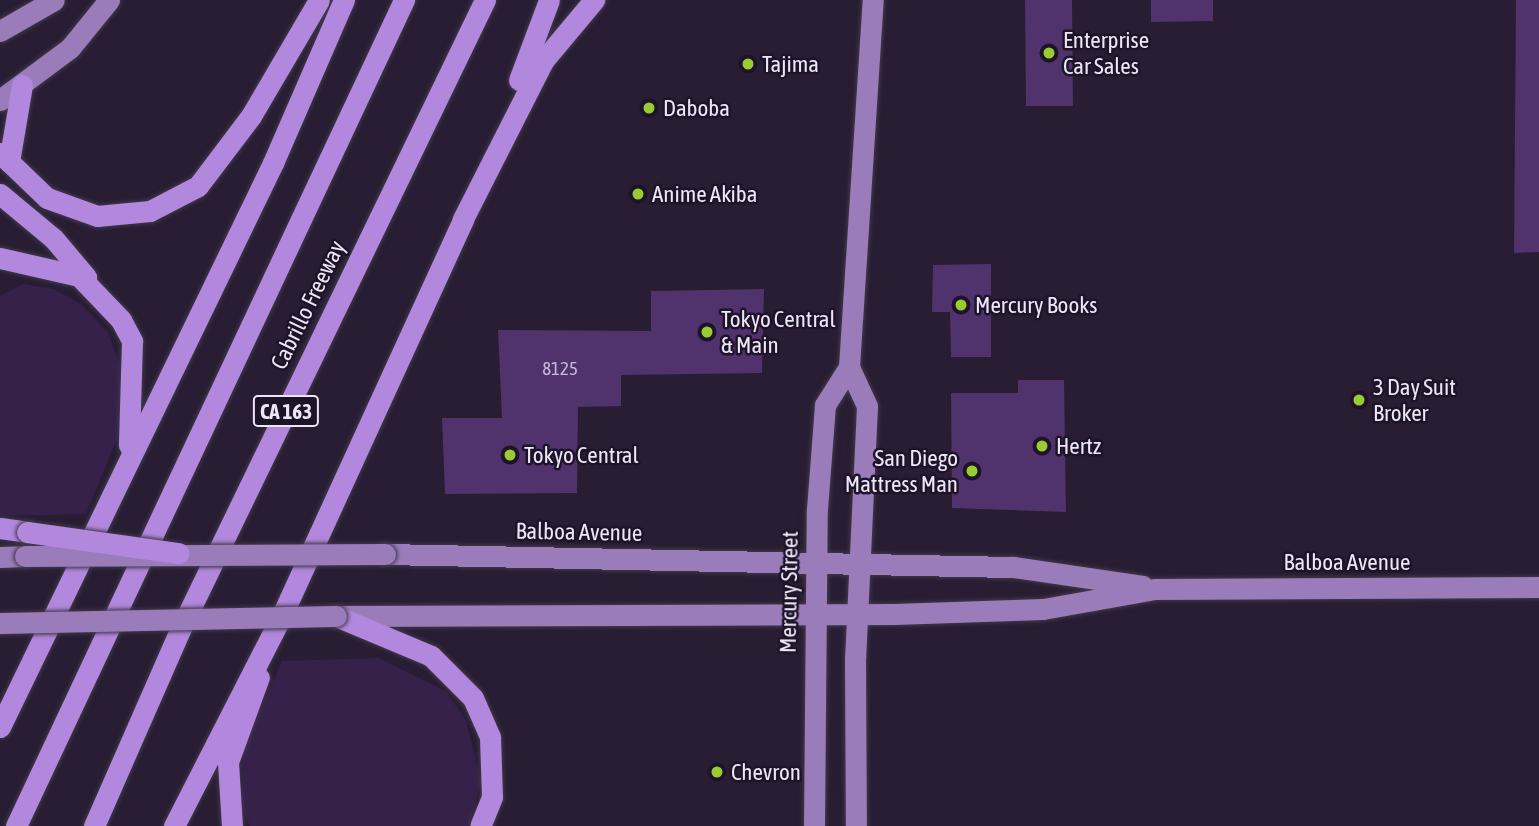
<!DOCTYPE html>
<style>
body{margin:0}
#map{position:relative;width:1539px;height:826px;overflow:hidden;background:#281d33;font-family:"Asap Condensed",sans-serif}
div>[style]{position:absolute}
.green>*{inset:0;background:#36214b}
.building>*{inset:0;background:#50326c}
.roads{filter:drop-shadow(0 0 2px #41384a) drop-shadow(0 0 2px #41384a)}
.major>*{height:21px;margin:-10.5px;padding:0 10.5px;transform-origin:10.5px;border-radius:10.5px;background:#9a7cba}
.highway>*{height:21px;margin:-10.5px;padding:0 10.5px;transform-origin:10.5px;border-radius:10.5px;background:#b288de}
.bridges{filter:drop-shadow(0 0 2px #41384a) drop-shadow(0 0 2px #41384a)}
.major-bridge>*{height:21px;margin:-10.5px;padding:0 10.5px;transform-origin:10.5px;border-radius:10.5px;background:#9a7cba}
.highway-bridge>*{height:21px;margin:-10.5px;padding:0 10.5px;transform-origin:10.5px;border-radius:10.5px;background:#b288de}
.dots>*{width:19px;height:19px;translate:-50% -50%;box-sizing:border-box;border:4px solid #1e1429;border-radius:50%}
span{translate:-50% -50%;white-space:nowrap;text-align:center;line-height:1.15;-webkit-text-stroke:5px #1e1429;paint-order:stroke}
.number-label{font-size:19px;color:#c6b9d3}
.number-label span{-webkit-text-stroke-width:0}
.shield-label span{padding:2px 5px;background:#1e1429;border:2px solid;border-radius:5px;-webkit-text-stroke-width:0}
.shield-label{font-size:21px;color:#ede6f5;font-weight:700}
.poi-label{font-size:23px;color:#ede6f5}
.left{translate:0 -50%;text-align:left}
.right{translate:-100% -50%;text-align:right}
.street-label{font-size:23px;color:#ede6f5}
</style>
<div id="map">
<div class="green">
<i style="clip-path:polygon(23px 284px,54px 289px,82px 305px,107px 331px,119px 362px,123px 424px,86px 514px,0 516px,0 296px)"></i>
<i style="clip-path:polygon(379px 658px,446px 691px,466px 720px,481px 782px,469px 826px,250px 826px,242px 810px,244px 748px,282px 661px)"></i>
</div>
<div class="building">
<i style="clip-path:polygon(1025px 0,1072px 0,1073px 106px,1026px 106px)"></i>
<i style="clip-path:polygon(1151px 0,1213px 0,1213px 21px,1151px 22px)"></i>
<i style="clip-path:polygon(1516px 0,1539px 0,1539px 252px,1514px 253px)"></i>
<i style="clip-path:polygon(991px 264px,991px 357px,951px 357px,950px 312px,932px 312px,933px 265px)"></i>
<i style="clip-path:polygon(764px 289px,762px 373px,621px 375px,621px 406px,578px 407px,577px 493px,445px 494px,442px 418px,502px 418px,498px 330px,651px 331px,651px 291px)"></i>
<i style="clip-path:polygon(1018px 380px,1064px 380px,1066px 512px,952px 508px,951px 393px,1018px 393px)"></i>
</div>
<div class="roads">
<div class="major">
<i style="left:0;top:31px;width:62px;rotate:-29.9deg"></i>
<i style="left:0;top:100px;width:87px;rotate:-36.6deg"></i>
<i style="left:70px;top:48px;width:62px;rotate:-50.9deg"></i>
<i style="left:849px;top:367px;width:43px;rotate:65.2deg"></i>
<i style="left:867px;top:406px;width:252px;rotate:92.7deg"></i>
<i style="left:855px;top:658px;width:168px;rotate:89.7deg"></i>
<i style="left:385px;top:554px;width:628px;rotate:1.19deg"></i>
<i style="left:1013px;top:567px;width:131px;rotate:8.3deg"></i>
<i style="left:0;top:557px;width:25px;rotate:-2deg"></i>
<i style="left:336px;top:616px;width:558px;rotate:-0.21deg"></i>
<i style="left:894px;top:614px;width:149px;rotate:-1.9deg"></i>
<i style="left:1043px;top:609px;width:114px;rotate:-10.1deg"></i>
<i style="left:1155px;top:589px;width:384px;rotate:-0.3deg"></i>
<i style="left:814px;top:826px;width:317px;rotate:-89.5deg"></i>
<i style="left:817px;top:509px;width:104px;rotate:-85.6deg"></i>
<i style="left:825px;top:405px;width:45px;rotate:-57.7deg"></i>
<i style="left:849px;top:367px;width:368px;rotate:-86.3deg"></i>
</div>
<div class="highway">
<i style="left:519px;top:80px;width:85px;rotate:-69.4deg"></i>
<i style="left:0;top:153px;width:65px;rotate:43.8deg"></i>
<i style="left:47px;top:198px;width:53px;rotate:19.8deg"></i>
<i style="left:97px;top:216px;width:53px;rotate:-5.4deg"></i>
<i style="left:150px;top:211px;width:54px;rotate:-27.5deg"></i>
<i style="left:198px;top:186px;width:88px;rotate:-52.9deg"></i>
<i style="left:251px;top:116px;width:134px;rotate:-59.6deg"></i>
<i style="left:9px;top:162px;width:78px;rotate:-80.4deg"></i>
<i style="left:0;top:194px;width:70px;rotate:39.8deg"></i>
<i style="left:54px;top:239px;width:50px;rotate:49.9deg"></i>
<i style="left:0;top:258px;width:81px;rotate:12.8deg"></i>
<i style="left:79px;top:276px;width:61px;rotate:46.3deg"></i>
<i style="left:121px;top:320px;width:24px;rotate:62deg"></i>
<i style="left:132px;top:341px;width:104px;rotate:91.7deg"></i>
<i style="left:0;top:528px;width:27px;rotate:8deg"></i>
<i style="left:336px;top:616px;width:103px;rotate:22.8deg"></i>
<i style="left:431px;top:656px;width:59px;rotate:45deg"></i>
<i style="left:473px;top:698px;width:43px;rotate:66.4deg"></i>
<i style="left:490px;top:737px;width:60px;rotate:88.1deg"></i>
<i style="left:492px;top:797px;width:31px;rotate:112deg"></i>
<i style="left:0;top:727px;width:627px;rotate:-64.17deg"></i>
<i style="left:273px;top:163px;width:178px;rotate:-66.5deg"></i>
<i style="left:16px;top:826px;width:913px;rotate:-64.84deg"></i>
<i style="left:94px;top:826px;width:214px;rotate:-66.3deg"></i>
<i style="left:180px;top:630px;width:700px;rotate:-64.17deg"></i>
<i style="left:174px;top:826px;width:239px;rotate:-62.9deg"></i>
<i style="left:283px;top:613px;width:433px;rotate:-65.4deg"></i>
<i style="left:463px;top:219px;width:177px;rotate:-63.1deg"></i>
<i style="left:543px;top:61px;width:80px;rotate:-50.1deg"></i>
<i style="left:232px;top:826px;width:64px;rotate:-93.6deg"></i>
<i style="left:228px;top:762px;width:90px;rotate:-70deg"></i>
</div>
</div>
<div class="bridges">
<div class="major-bridge">
<i style="left:25px;top:556px;width:360px;rotate:-0.3deg"></i>
<i style="left:0;top:623px;width:336px;rotate:-1.2deg"></i>
</div>
<div class="highway-bridge">
<i style="left:27px;top:532px;width:153px;rotate:7.9deg"></i>
</div>
</div>
<div class="dots">
<i style="left:1049px;top:53px;background:#9bcb32"></i>
<i style="left:748px;top:64px;background:#9bcb32"></i>
<i style="left:649px;top:108px;background:#9bcb32"></i>
<i style="left:638px;top:194px;background:#9bcb32"></i>
<i style="left:961px;top:305px;background:#9bcb32"></i>
<i style="left:707px;top:332px;background:#9bcb32"></i>
<i style="left:1359px;top:400px;background:#9bcb32"></i>
<i style="left:1042px;top:446px;background:#9bcb32"></i>
<i style="left:510px;top:455px;background:#9bcb32"></i>
<i style="left:972px;top:471px;background:#9bcb32"></i>
<i style="left:717px;top:772px;background:#9bcb32"></i>
</div>
<div class="number-label">
<span style="left:560px;top:369px">8125</span>
</div>
<div class="shield-label">
<span style="left:286px;top:411px">CA 163</span>
</div>
<div class="poi-label">
<span class="left" style="left:1063px;top:53px">Enterprise<br>Car Sales</span>
<span class="left" style="left:762px;top:64px">Tajima</span>
<span class="left" style="left:663px;top:108px">Daboba</span>
<span class="left" style="left:652px;top:194px">Anime Akiba</span>
<span class="left" style="left:975px;top:305px">Mercury Books</span>
<span class="left" style="left:721px;top:332px">Tokyo Central<br>&amp; Main</span>
<span class="left" style="left:1373px;top:400px">3 Day Suit<br>Broker</span>
<span class="left" style="left:1056px;top:446px">Hertz</span>
<span class="left" style="left:524px;top:455px">Tokyo Central</span>
<span class="right" style="left:958px;top:471px">San Diego<br>Mattress Man</span>
<span class="left" style="left:731px;top:772px">Chevron</span>
</div>
<div class="street-label">
<span style="left:308px;top:305px;rotate:-64deg">Cabrillo Freeway</span>
<span style="left:579px;top:532px;rotate:1deg">Balboa Avenue</span>
<span style="left:1347px;top:562px">Balboa Avenue</span>
<span style="left:789px;top:592px;rotate:-89deg">Mercury Street</span>
</div>
</div>
